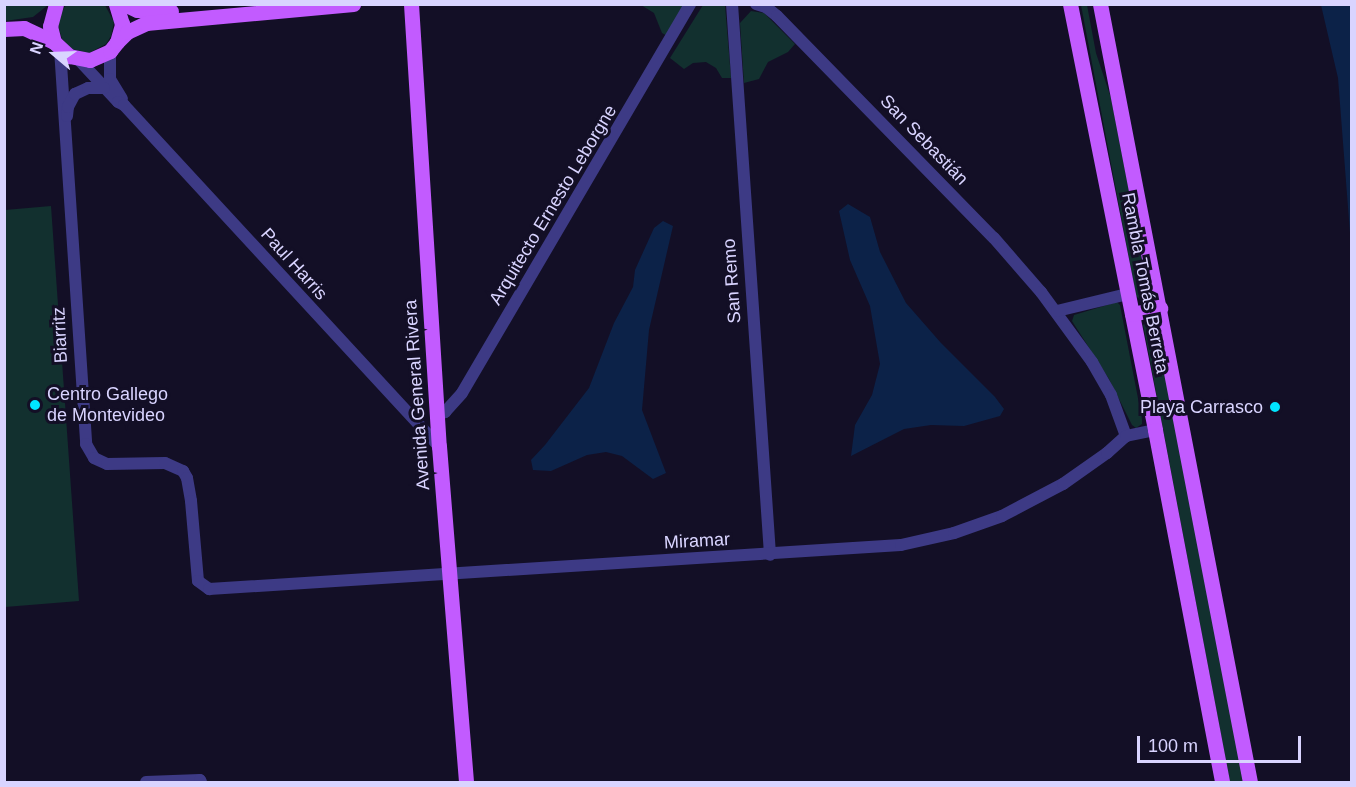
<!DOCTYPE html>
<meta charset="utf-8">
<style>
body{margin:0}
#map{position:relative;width:1356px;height:787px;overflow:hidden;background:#130f26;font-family:Helvetica,sans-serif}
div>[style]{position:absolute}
.green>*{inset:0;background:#12302f}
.water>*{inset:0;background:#0c2248}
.minor>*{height:12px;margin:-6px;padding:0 6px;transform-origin:6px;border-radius:6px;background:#3d3a85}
.major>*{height:15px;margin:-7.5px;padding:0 7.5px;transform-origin:7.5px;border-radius:7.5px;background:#c25bff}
.dots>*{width:16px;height:16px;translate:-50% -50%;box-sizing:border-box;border:3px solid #130f26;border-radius:50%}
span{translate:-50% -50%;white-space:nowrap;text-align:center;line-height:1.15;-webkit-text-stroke:6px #130f26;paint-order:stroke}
.street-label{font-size:18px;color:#d9d4ff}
.poi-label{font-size:18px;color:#d9d4ff}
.left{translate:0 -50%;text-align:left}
.right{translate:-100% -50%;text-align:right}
.frame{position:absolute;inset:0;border:6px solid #d9d4ff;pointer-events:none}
.north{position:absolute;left:24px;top:24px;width:60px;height:60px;-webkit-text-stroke:4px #130f26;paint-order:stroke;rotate:289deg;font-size:16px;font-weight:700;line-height:24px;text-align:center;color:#d9d4ff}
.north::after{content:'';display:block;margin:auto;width:21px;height:27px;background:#d9d4ff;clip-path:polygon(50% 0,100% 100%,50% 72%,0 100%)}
.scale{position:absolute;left:1137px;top:736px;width:164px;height:27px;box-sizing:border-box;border:3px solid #d9d4ff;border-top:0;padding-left:8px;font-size:18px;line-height:21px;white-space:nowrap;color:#d9d4ff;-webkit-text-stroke:4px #130f26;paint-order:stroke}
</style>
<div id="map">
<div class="green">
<i style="clip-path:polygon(5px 4px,48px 4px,48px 5px,33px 17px,5px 21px)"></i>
<i style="clip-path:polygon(66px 5px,105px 5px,114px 22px,111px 36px,106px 44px,89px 53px,72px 49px,62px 39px,58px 25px,60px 14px)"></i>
<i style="clip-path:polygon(641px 5px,683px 5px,669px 37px,662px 33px,654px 13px)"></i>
<i style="clip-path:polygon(703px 5px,725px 5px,731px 78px,722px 78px,716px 68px,706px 62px,693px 63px,684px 69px,670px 58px)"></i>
<i style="clip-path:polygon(1081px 5px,1087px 5px,1096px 53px,1111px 98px,1149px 295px,1146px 300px,1142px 301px,1136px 296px)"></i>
<i style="clip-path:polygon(751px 11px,764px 13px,795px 44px,788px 52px,768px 62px,759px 79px,744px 83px,740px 23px)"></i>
<i style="clip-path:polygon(51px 206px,79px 601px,5px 607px,5px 210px)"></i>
<i style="clip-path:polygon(1117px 302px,1120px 305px,1142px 419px,1142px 424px,1136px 428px,1132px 425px,1109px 379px,1072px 321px,1074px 315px)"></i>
<i style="clip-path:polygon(1148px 321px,1155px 324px,1244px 782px,1230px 782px,1144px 329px,1143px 325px)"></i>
</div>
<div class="water">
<i style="clip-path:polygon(1321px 5px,1351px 5px,1351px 246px,1338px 78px)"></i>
<i style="clip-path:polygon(848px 204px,870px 217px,880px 252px,906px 303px,941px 343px,995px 397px,1004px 409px,1000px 416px,964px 426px,931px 425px,904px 429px,851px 456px,855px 425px,872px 395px,880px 364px,870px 306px,850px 260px,839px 211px)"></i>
<i style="clip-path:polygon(663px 221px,673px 226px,649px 330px,642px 410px,666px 473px,653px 479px,622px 456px,606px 452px,587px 455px,551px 471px,533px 470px,531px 460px,545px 445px,589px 388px,614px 323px,633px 287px,635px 270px,654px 228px)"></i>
</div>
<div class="minor">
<i style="left:732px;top:4px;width:552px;rotate:86.05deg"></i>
<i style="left:756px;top:4px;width:10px;rotate:17deg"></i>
<i style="left:766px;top:7px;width:14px;rotate:39deg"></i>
<i style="left:777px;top:16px;width:310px;rotate:45.7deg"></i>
<i style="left:994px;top:238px;width:72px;rotate:49deg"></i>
<i style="left:1041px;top:292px;width:87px;rotate:53.9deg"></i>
<i style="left:1092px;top:362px;width:38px;rotate:60deg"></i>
<i style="left:1111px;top:395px;width:44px;rotate:69.9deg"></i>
<i style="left:60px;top:49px;width:396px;rotate:86.2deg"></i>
<i style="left:86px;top:444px;width:16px;rotate:60deg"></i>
<i style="left:94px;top:458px;width:14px;rotate:25deg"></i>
<i style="left:107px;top:464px;width:58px;rotate:-1deg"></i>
<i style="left:165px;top:463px;width:20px;rotate:24deg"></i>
<i style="left:183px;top:471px;width:8px;rotate:60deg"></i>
<i style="left:187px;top:478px;width:23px;rotate:80deg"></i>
<i style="left:191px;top:501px;width:80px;rotate:85deg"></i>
<i style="left:198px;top:581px;width:14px;rotate:36deg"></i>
<i style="left:209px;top:589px;width:693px;rotate:-3.64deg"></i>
<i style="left:901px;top:545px;width:54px;rotate:-12.8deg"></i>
<i style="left:954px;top:533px;width:51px;rotate:-19.5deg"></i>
<i style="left:1002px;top:516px;width:69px;rotate:-27.7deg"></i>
<i style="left:1063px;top:484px;width:54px;rotate:-35.2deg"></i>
<i style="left:1107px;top:453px;width:25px;rotate:-42deg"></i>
<i style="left:1126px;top:436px;width:30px;rotate:-12deg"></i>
<i style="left:110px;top:51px;width:28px;rotate:90deg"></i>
<i style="left:110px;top:79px;width:23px;rotate:59deg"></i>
<i style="left:79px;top:60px;width:57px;rotate:47.1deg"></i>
<i style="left:118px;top:102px;width:7px;rotate:27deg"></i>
<i style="left:124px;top:105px;width:464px;rotate:47.3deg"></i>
<i style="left:67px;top:116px;width:9px;rotate:-84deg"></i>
<i style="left:68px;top:107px;width:15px;rotate:-62deg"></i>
<i style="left:75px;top:94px;width:14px;rotate:-25deg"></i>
<i style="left:88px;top:88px;width:16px"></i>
<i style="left:1057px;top:311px;width:73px;rotate:-13.5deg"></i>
<i style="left:437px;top:415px;width:9px;rotate:-21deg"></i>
<i style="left:445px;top:412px;width:25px;rotate:-48deg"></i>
<i style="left:462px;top:393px;width:451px;rotate:-59.6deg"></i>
<i style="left:146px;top:782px;width:54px;rotate:-2.1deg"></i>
<i style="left:200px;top:780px;width:2px;rotate:63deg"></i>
</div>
<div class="major">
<i style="left:56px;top:4px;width:23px;rotate:105deg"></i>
<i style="left:50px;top:26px;width:16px;rotate:76deg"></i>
<i style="left:54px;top:42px;width:21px;rotate:43deg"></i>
<i style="left:69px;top:56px;width:21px;rotate:11deg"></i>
<i style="left:90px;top:60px;width:22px;rotate:-24deg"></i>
<i style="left:110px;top:51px;width:11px;rotate:-52deg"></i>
<i style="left:117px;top:42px;width:19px;rotate:-74deg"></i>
<i style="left:122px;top:24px;width:21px;rotate:-107deg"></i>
<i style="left:124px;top:4px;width:14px;rotate:25deg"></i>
<i style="left:137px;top:10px;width:34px;rotate:2deg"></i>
<i style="left:411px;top:4px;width:443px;rotate:86.4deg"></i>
<i style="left:439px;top:446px;width:337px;rotate:85.4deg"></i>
<i style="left:1070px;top:4px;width:434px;rotate:78.7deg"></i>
<i style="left:1155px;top:430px;width:358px;rotate:79.2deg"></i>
<i style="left:1100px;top:4px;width:792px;rotate:79.09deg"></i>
<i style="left:4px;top:29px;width:20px;rotate:-3deg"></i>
<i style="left:24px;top:28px;width:33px;rotate:25deg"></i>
<i style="left:117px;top:42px;width:14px;rotate:-45deg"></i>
<i style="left:127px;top:32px;width:21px;rotate:-25deg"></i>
<i style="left:146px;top:23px;width:208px;rotate:-5.2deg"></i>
<i style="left:1132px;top:314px;width:29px;rotate:-12deg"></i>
</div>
<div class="dots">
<i style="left:35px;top:405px;background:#00e5ff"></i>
<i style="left:1275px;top:407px;background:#00e5ff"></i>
</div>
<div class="street-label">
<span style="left:924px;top:140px;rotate:46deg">San Sebastián</span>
<span style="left:553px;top:205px;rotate:-59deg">Arquitecto Ernesto Leborgne</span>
<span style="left:294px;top:264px;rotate:48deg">Paul Harris</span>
<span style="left:732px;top:281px;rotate:-94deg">San Remo</span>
<span style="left:1145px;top:283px;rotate:79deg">Rambla Tomás Berreta</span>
<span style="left:60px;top:335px;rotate:-93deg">Biarritz</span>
<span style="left:417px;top:395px;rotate:-94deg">Avenida General Rivera</span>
<span style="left:697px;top:541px;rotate:-3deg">Miramar</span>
</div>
<div class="poi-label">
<span class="left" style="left:47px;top:405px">Centro Gallego<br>de Montevideo</span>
<span class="right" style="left:1263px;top:407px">Playa Carrasco</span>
</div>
<div class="frame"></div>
<div class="north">N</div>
<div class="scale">100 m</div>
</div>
